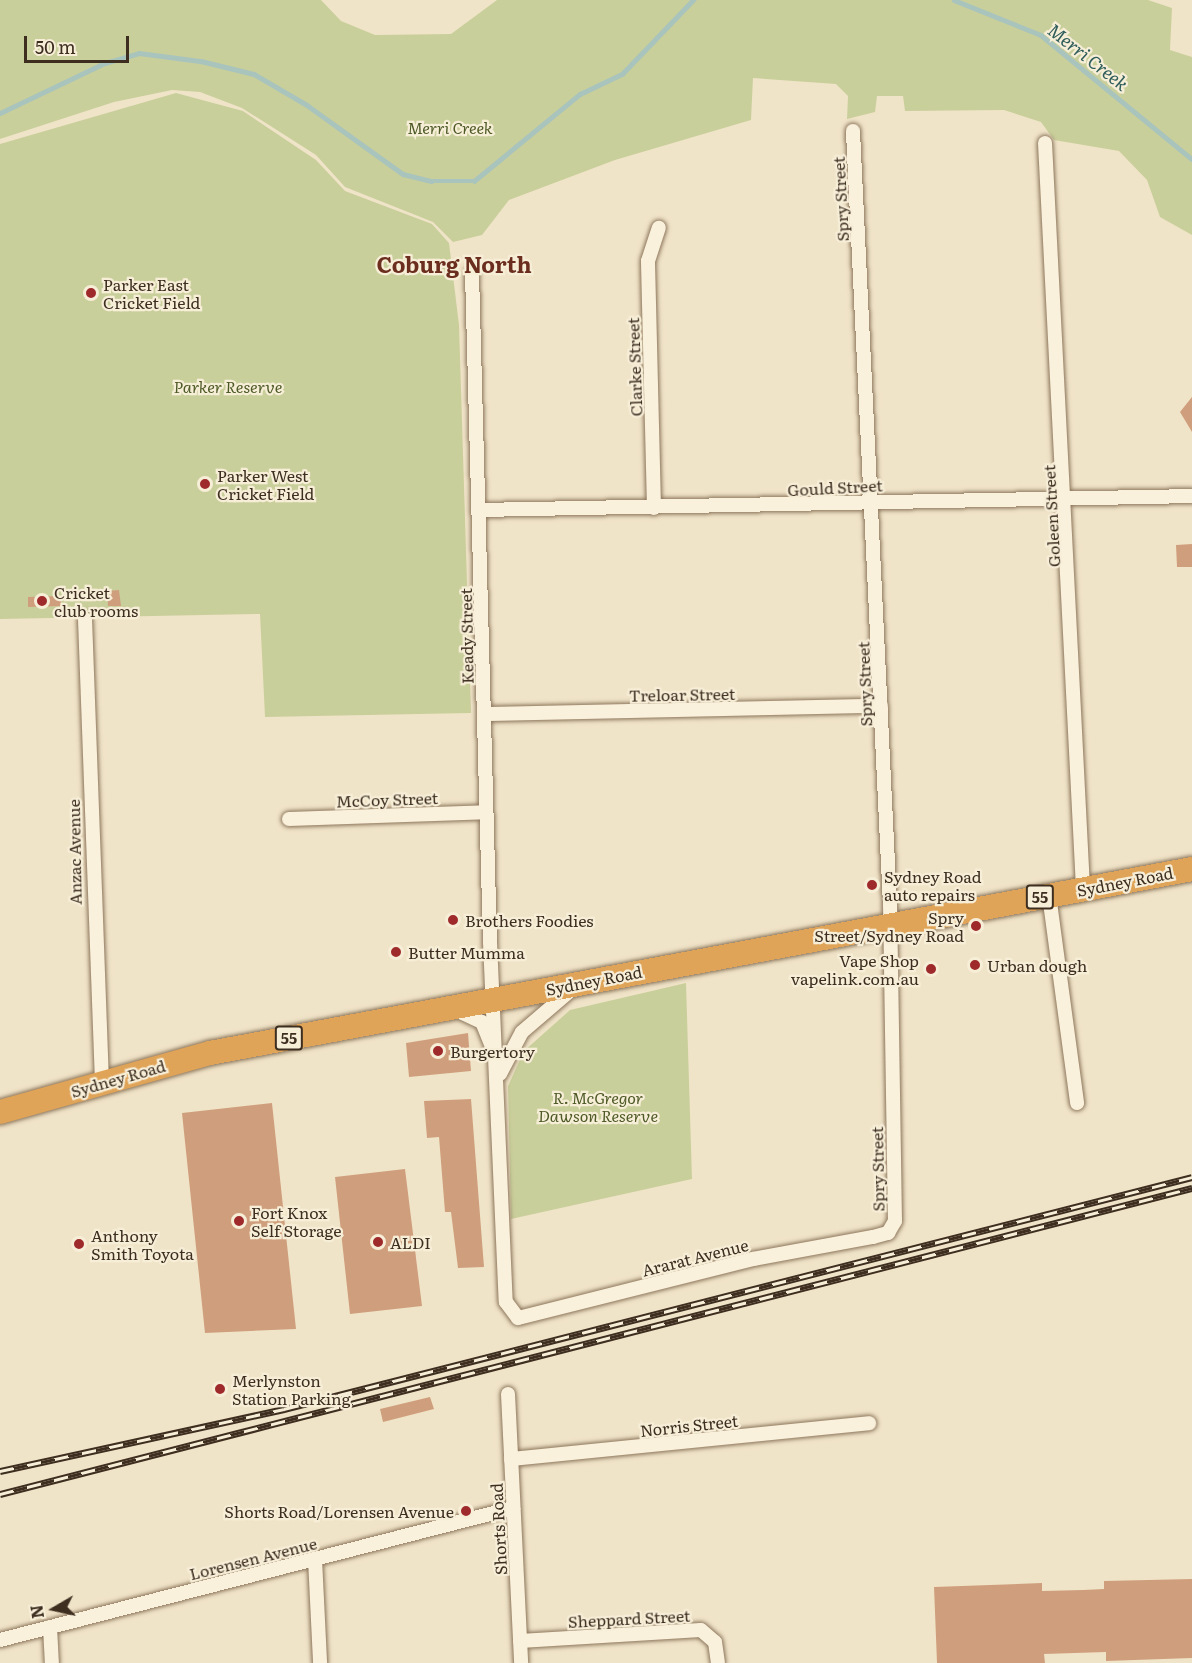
<!DOCTYPE html>
<style>
body{margin:0}
#map{position:relative;width:1192px;height:1663px;overflow:hidden;background:#f0e4c8;font-family:Literata,serif}
div>[style]{position:absolute}
.green>*{inset:0;background:#c9cf9b}
.stream>*{height:4.5px;margin:-2.25px;padding:0 2.25px;transform-origin:2.25px;border-radius:2.25px;background:#a9c4bc}
.building>*{inset:0;background:#cf9f7d}
.roads{filter:drop-shadow(0 0 2px #8d765c) drop-shadow(0 0 2px #8d765c)}
.street>*{height:14px;margin:-7px;padding:0 7px;transform-origin:7px;border-radius:7px;background:#faf1dc}
.highway>*{height:24px;margin:-12px;padding:0 12px;transform-origin:12px;border-radius:12px;background:#e0a458}
.rail>*{height:7px;margin-top:-3.5px;transform-origin:0;background:repeating-linear-gradient(90deg,#f7eed8 0 14px,#3d2e20 0 28px);box-sizing:border-box;border-block:2px solid #3d2e20}
.dots>*{width:16px;height:16px;translate:-50% -50%;box-sizing:border-box;border:3px solid #f7eed8;border-radius:50%}
span{translate:-50% -50%;white-space:nowrap;text-align:center;line-height:1.15;-webkit-text-stroke:4.5px #f7eed8;paint-order:stroke}
.shield-label span{padding:2px 4px;background:#f7eed8;border:2px solid;border-radius:4px;-webkit-text-stroke-width:0}
.shield-label{font-size:15px;color:#3d2e20;font-weight:700}
.park-label{font-size:16px;color:#4d5a26;font-style:italic}
.street-label{font-size:16px;color:#3d2e20}
.poi-label{font-size:16px;color:#3d2e20}
.left{translate:0 -50%;text-align:left}
.right{translate:-100% -50%;text-align:right}
.water-label{font-size:18px;color:#2f5d5a;font-style:italic}
.district-label{font-size:22px;color:#6b2e1e;font-weight:700}
.north{position:absolute;left:24px;top:1579px;width:60px;height:60px;-webkit-text-stroke:4px #f7eed8;paint-order:stroke;rotate:261deg;font-size:16px;font-weight:700;line-height:24px;text-align:center;color:#3d2e20}
.north::after{content:'';display:block;margin:auto;width:21px;height:27px;background:#3d2e20;clip-path:polygon(50% 0,100% 100%,50% 72%,0 100%)}
.scale{position:absolute;left:24px;top:36px;width:105px;height:27px;box-sizing:border-box;border:3px solid #3d2e20;border-top:0;padding-left:8px;font-size:18px;line-height:21px;white-space:nowrap;color:#3d2e20;-webkit-text-stroke:4px #f7eed8;paint-order:stroke}
</style>
<div id="map">
<div class="green">
<i style="clip-path:polygon(0 0,321px 0,341px 21px,375px 35px,451px 34px,497px 0,1148px 0,1172px 8px,1170px 50px,1192px 57px,1192px 235px,1160px 217px,1147px 180px,1119px 151px,1054px 140px,1041px 122px,1004px 110px,905px 111px,903px 96px,877px 96px,875px 112px,847px 119px,848px 96px,836px 84px,753px 78px,751px 120px,615px 160px,509px 200px,482px 235px,453px 242px,433px 222px,345px 187px,316px 155px,242px 108px,200px 92px,172px 90px,114px 102px,0 139px)"></i>
<i style="clip-path:polygon(176px 93px,243px 111px,316px 160px,345px 191px,432px 224px,449px 243px,459px 325px,471px 713px,265px 717px,260px 614px,0 619px,0 144px)"></i>
<i style="clip-path:polygon(686px 983px,692px 1179px,511px 1219px,508px 1086px,524px 1051px,570px 1010px)"></i>
</div>
<div class="stream">
<i style="left:954px;top:0;width:94px;rotate:21.9deg"></i>
<i style="left:1041px;top:35px;width:195px;rotate:39.4deg"></i>
<i style="left:0;top:113px;width:116px;rotate:-25.5deg"></i>
<i style="left:105px;top:63px;width:35px;rotate:-16deg"></i>
<i style="left:139px;top:53px;width:63px;rotate:7.4deg"></i>
<i style="left:201px;top:61px;width:55px;rotate:13.8deg"></i>
<i style="left:254px;top:74px;width:61px;rotate:30.3deg"></i>
<i style="left:307px;top:105px;width:118px;rotate:35.7deg"></i>
<i style="left:403px;top:174px;width:29px;rotate:14deg"></i>
<i style="left:431px;top:181px;width:43px"></i>
<i style="left:474px;top:181px;width:137px;rotate:-39.4deg"></i>
<i style="left:580px;top:94px;width:47px;rotate:-25.5deg"></i>
<i style="left:622px;top:74px;width:103px;rotate:-46.2deg"></i>
</div>
<div class="building">
<i style="clip-path:polygon(1192px 397px,1192px 432px,1180px 412px)"></i>
<i style="clip-path:polygon(1192px 544px,1192px 567px,1177px 567px,1176px 545px)"></i>
<i style="clip-path:polygon(119px 590px,121px 606px,108px 606px,107px 591px)"></i>
<i style="clip-path:polygon(61px 596px,61px 606px,28px 607px,28px 597px)"></i>
<i style="clip-path:polygon(468px 1033px,471px 1071px,409px 1077px,406px 1043px)"></i>
<i style="clip-path:polygon(471px 1099px,484px 1267px,458px 1268px,451px 1212px,445px 1212px,439px 1137px,427px 1138px,424px 1101px)"></i>
<i style="clip-path:polygon(272px 1103px,296px 1329px,205px 1333px,182px 1113px)"></i>
<i style="clip-path:polygon(405px 1169px,422px 1306px,350px 1314px,335px 1177px)"></i>
<i style="clip-path:polygon(430px 1397px,434px 1409px,383px 1422px,380px 1409px)"></i>
<i style="clip-path:polygon(1192px 1579px,1192px 1658px,1106px 1661px,1106px 1652px,1044px 1654px,1045px 1663px,937px 1663px,934px 1587px,1042px 1583px,1042px 1591px,1083px 1590px,1104px 1589px,1104px 1581px)"></i>
</div>
<div class="roads">
<div class="street">
<i style="left:1045px;top:143px;width:747px;rotate:87.08deg"></i>
<i style="left:472px;top:273px;width:669px;rotate:88.46deg"></i>
<i style="left:490px;top:942px;width:360px;rotate:87.5deg"></i>
<i style="left:506px;top:1302px;width:20px;rotate:53deg"></i>
<i style="left:518px;top:1318px;width:242px;rotate:-14.1deg"></i>
<i style="left:753px;top:1259px;width:122px;rotate:-10.4deg"></i>
<i style="left:873px;top:1237px;width:16px;rotate:-15deg"></i>
<i style="left:888px;top:1233px;width:14px;rotate:-60deg"></i>
<i style="left:895px;top:1221px;width:316px;rotate:-90.9deg"></i>
<i style="left:890px;top:905px;width:775px;rotate:-92.74deg"></i>
<i style="left:654px;top:508px;width:247px;rotate:-91.4deg"></i>
<i style="left:648px;top:261px;width:35px;rotate:-72deg"></i>
<i style="left:479px;top:510px;width:713px;rotate:-1.12deg"></i>
<i style="left:85px;top:619px;width:464px;rotate:87.9deg"></i>
<i style="left:484px;top:714px;width:397px;rotate:-1.2deg"></i>
<i style="left:289px;top:819px;width:197px;rotate:-2deg"></i>
<i style="left:1049px;top:895px;width:210px;rotate:82.3deg"></i>
<i style="left:458px;top:1011px;width:26px;rotate:25deg"></i>
<i style="left:482px;top:1022px;width:29px;rotate:68deg"></i>
<i style="left:500px;top:1074px;width:47px;rotate:-62.4deg"></i>
<i style="left:522px;top:1032px;width:65px;rotate:-40.6deg"></i>
<i style="left:508px;top:1394px;width:269px;rotate:87.2deg"></i>
<i style="left:511px;top:1459px;width:360px;rotate:-5.7deg"></i>
<i style="left:315px;top:1559px;width:104px;rotate:87.2deg"></i>
<i style="left:50px;top:1627px;width:36px;rotate:87deg"></i>
<i style="left:0;top:1640px;width:530px;rotate:-14.43deg"></i>
<i style="left:520px;top:1641px;width:181px;rotate:-3.5deg"></i>
<i style="left:701px;top:1630px;width:18px;rotate:41deg"></i>
<i style="left:715px;top:1642px;width:21px;rotate:82deg"></i>
</div>
<div class="highway">
<i style="left:0;top:1112px;width:218px;rotate:-15.7deg"></i>
<i style="left:210px;top:1053px;width:999px;rotate:-10.61deg"></i>
</div>
</div>
<div class="rail">
<i style="left:0;top:1471px;width:291px;rotate:-12.3deg"></i>
<i style="left:284px;top:1409px;width:937px;rotate:-14.33deg"></i>
<i style="left:0;top:1494px;width:1231px;rotate:-14.4deg"></i>
</div>
<div class="dots">
<i style="left:91px;top:293px;background:#9e2a2b"></i>
<i style="left:205px;top:484px;background:#9e2a2b"></i>
<i style="left:42px;top:601px;background:#9e2a2b"></i>
<i style="left:872px;top:885px;background:#9e2a2b"></i>
<i style="left:453px;top:920px;background:#9e2a2b"></i>
<i style="left:976px;top:926px;background:#9e2a2b"></i>
<i style="left:396px;top:952px;background:#9e2a2b"></i>
<i style="left:975px;top:965px;background:#9e2a2b"></i>
<i style="left:931px;top:969px;background:#9e2a2b"></i>
<i style="left:438px;top:1051px;background:#9e2a2b"></i>
<i style="left:239px;top:1221px;background:#9e2a2b"></i>
<i style="left:378px;top:1242px;background:#9e2a2b"></i>
<i style="left:79px;top:1244px;background:#9e2a2b"></i>
<i style="left:220px;top:1389px;background:#9e2a2b"></i>
<i style="left:466px;top:1511px;background:#9e2a2b"></i>
</div>
<div class="shield-label">
<span style="left:1040px;top:897px">55</span>
<span style="left:289px;top:1038px">55</span>
</div>
<div class="park-label">
<span style="left:450px;top:127px">Merri Creek</span>
<span style="left:228px;top:386px">Parker Reserve</span>
<span style="left:598px;top:1106px">R. McGregor<br>Dawson Reserve</span>
</div>
<div class="street-label">
<span style="left:840px;top:199px;rotate:-93deg">Spry Street</span>
<span style="left:634px;top:367px;rotate:-92deg">Clarke Street</span>
<span style="left:835px;top:487px;rotate:-3deg">Gould Street</span>
<span style="left:1051px;top:516px;rotate:-93deg">Goleen Street</span>
<span style="left:466px;top:636px;rotate:-91deg">Keady Street</span>
<span style="left:864px;top:684px;rotate:-92deg">Spry Street</span>
<span style="left:682px;top:694px;rotate:-1deg">Treloar Street</span>
<span style="left:387px;top:799px;rotate:-2deg">McCoy Street</span>
<span style="left:74px;top:852px;rotate:-91deg">Anzac Avenue</span>
<span style="left:1125px;top:881px;rotate:-11deg">Sydney Road</span>
<span style="left:594px;top:980px;rotate:-11deg">Sydney Road</span>
<span style="left:118px;top:1078px;rotate:-16deg">Sydney Road</span>
<span style="left:877px;top:1169px;rotate:-91deg">Spry Street</span>
<span style="left:695px;top:1257px;rotate:-14deg">Ararat Avenue</span>
<span style="left:689px;top:1425px;rotate:-6deg">Norris Street</span>
<span style="left:498px;top:1529px;rotate:-93deg">Shorts Road</span>
<span style="left:253px;top:1558px;rotate:-14deg">Lorensen Avenue</span>
<span style="left:629px;top:1618px;rotate:-3deg">Sheppard Street</span>
</div>
<div class="poi-label">
<span class="left" style="left:103px;top:293px">Parker East<br>Cricket Field</span>
<span class="left" style="left:217px;top:484px">Parker West<br>Cricket Field</span>
<span class="left" style="left:54px;top:601px">Cricket<br>club rooms</span>
<span class="left" style="left:884px;top:885px">Sydney Road<br>auto repairs</span>
<span class="right" style="left:964px;top:926px">Spry<br>Street/Sydney Road</span>
<span class="left" style="left:465px;top:920px">Brothers Foodies</span>
<span class="left" style="left:408px;top:952px">Butter Mumma</span>
<span class="right" style="left:919px;top:969px">Vape Shop<br>vapelink.com.au</span>
<span class="left" style="left:987px;top:965px">Urban dough</span>
<span class="left" style="left:450px;top:1051px">Burgertory</span>
<span class="left" style="left:251px;top:1221px">Fort Knox<br>Self Storage</span>
<span class="left" style="left:91px;top:1244px">Anthony<br>Smith Toyota</span>
<span class="left" style="left:390px;top:1242px">ALDI</span>
<span class="left" style="left:232px;top:1389px">Merlynston<br>Station Parking</span>
<span class="right" style="left:454px;top:1511px">Shorts Road/Lorensen Avenue</span>
</div>
<div class="water-label">
<span style="left:1088px;top:57px;rotate:38deg">Merri Creek</span>
</div>
<div class="district-label">
<span style="left:454px;top:264px">Coburg North</span>
</div>
<div class="north">N</div>
<div class="scale">50 m</div>
</div>
